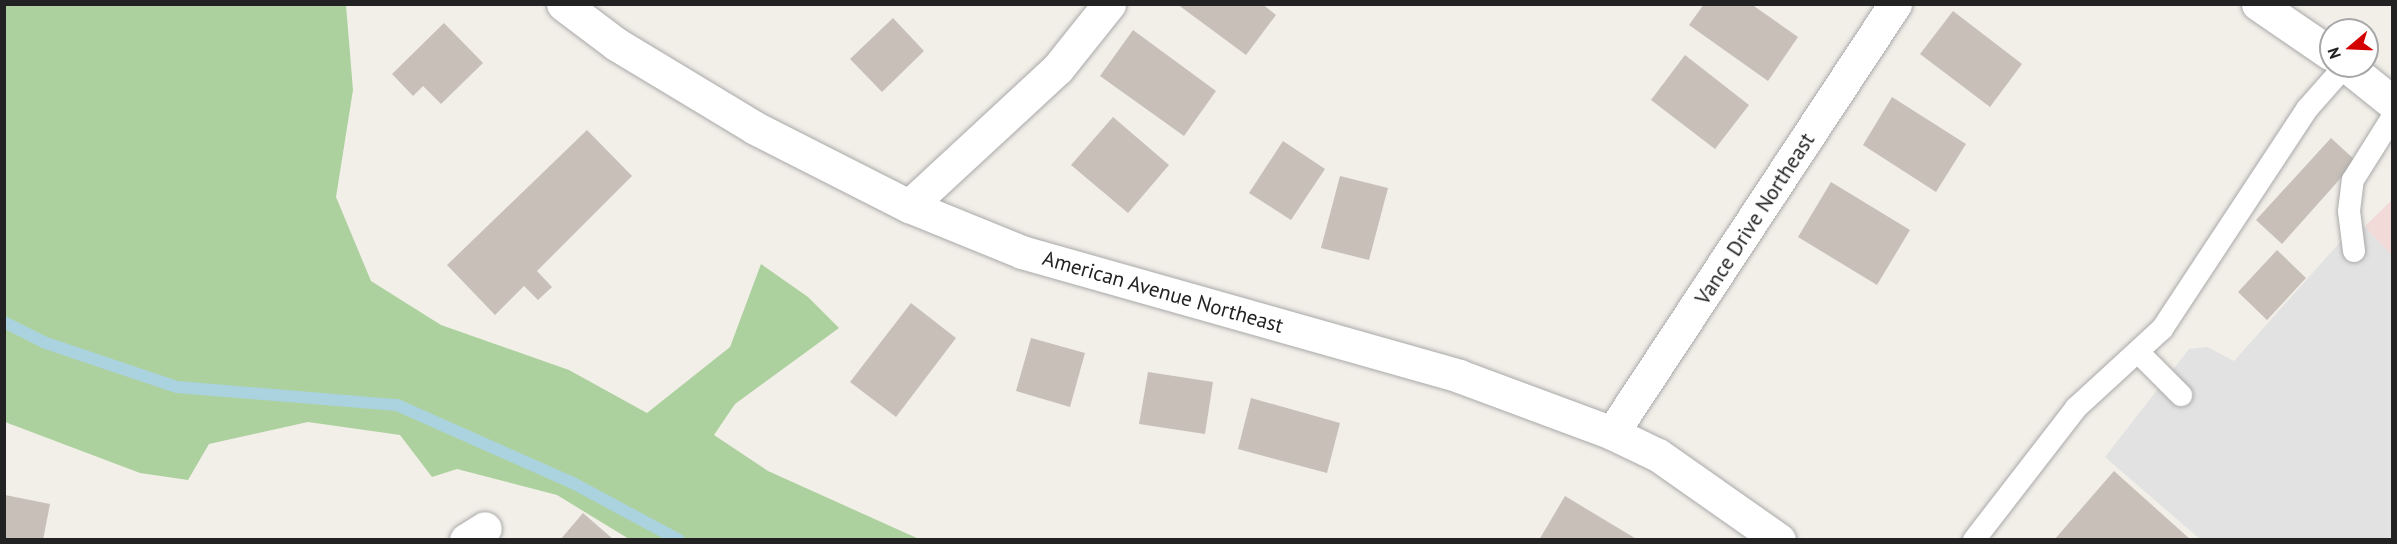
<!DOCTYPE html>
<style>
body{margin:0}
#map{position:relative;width:2397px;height:544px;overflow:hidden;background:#f2efe9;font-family:"PT Sans",sans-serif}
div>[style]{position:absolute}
.commercial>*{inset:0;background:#f2dad9}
.forest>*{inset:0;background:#add19e}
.parking>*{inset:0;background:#e2e2e2}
.stream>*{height:12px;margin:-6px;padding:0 6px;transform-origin:6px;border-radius:6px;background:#aad3df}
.building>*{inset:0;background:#c7bfb8}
.roads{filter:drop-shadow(0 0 2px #a9a9a9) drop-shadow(0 0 2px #a9a9a9)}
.lane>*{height:22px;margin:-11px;padding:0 11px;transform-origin:11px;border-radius:11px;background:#fff}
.street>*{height:33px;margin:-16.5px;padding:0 16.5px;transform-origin:16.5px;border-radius:16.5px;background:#fff}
span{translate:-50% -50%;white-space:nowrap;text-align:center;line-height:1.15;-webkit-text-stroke:5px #fff;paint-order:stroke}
.street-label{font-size:21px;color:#222}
.frame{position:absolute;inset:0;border:6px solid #222;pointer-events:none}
.north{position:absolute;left:2319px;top:18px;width:60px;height:60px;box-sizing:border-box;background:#fff;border:2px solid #a7a7a7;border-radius:50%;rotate:251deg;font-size:16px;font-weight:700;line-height:24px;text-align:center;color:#222}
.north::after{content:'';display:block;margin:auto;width:21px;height:27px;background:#d40000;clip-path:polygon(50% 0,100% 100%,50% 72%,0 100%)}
</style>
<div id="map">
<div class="commercial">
<i style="clip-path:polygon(2392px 200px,2392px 539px,2366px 225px)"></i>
</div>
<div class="forest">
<i style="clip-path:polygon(73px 4px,346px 5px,353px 90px,336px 197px,371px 281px,441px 325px,569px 370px,647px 413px,730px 347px,761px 264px,808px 297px,839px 328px,735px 404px,714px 435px,768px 471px,919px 539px,629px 539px,557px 495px,457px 469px,432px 477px,400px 435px,308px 422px,209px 444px,188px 480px,140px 473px,5px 422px,5px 5px)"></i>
</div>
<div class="parking">
<i style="clip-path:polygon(2359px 221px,2392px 255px,2392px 539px,2200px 539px,2105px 457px,2189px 349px,2207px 347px,2234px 361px)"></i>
</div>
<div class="stream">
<i style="left:4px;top:322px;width:47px;rotate:26.6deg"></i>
<i style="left:46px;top:343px;width:138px;rotate:18.6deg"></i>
<i style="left:177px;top:387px;width:221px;rotate:4.7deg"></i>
<i style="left:397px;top:405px;width:193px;rotate:23.9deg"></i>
<i style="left:573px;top:483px;width:120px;rotate:28.3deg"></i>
</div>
<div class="building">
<i style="clip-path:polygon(1177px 4px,1262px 4px,1276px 15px,1246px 55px)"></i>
<i style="clip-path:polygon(1704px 4px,1751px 4px,1798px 37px,1768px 81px,1689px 25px)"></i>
<i style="clip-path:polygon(1953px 11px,2022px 64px,1990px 107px,1920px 54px)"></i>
<i style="clip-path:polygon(893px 18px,924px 51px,882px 92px,850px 59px)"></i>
<i style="clip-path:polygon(444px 23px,483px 63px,441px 104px,423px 86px,413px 96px,392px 74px)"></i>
<i style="clip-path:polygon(1133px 30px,1216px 91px,1184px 136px,1100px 76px)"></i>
<i style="clip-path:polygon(1685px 55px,1749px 105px,1715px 149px,1651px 100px)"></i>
<i style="clip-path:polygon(1892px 97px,1966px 144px,1936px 192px,1863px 145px)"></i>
<i style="clip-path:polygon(1113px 117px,1169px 165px,1128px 213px,1071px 165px)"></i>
<i style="clip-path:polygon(587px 130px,632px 176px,537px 271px,552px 287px,538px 300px,524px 286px,495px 315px,447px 265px)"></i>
<i style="clip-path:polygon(2331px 138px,2356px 161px,2282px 244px,2256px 220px)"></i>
<i style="clip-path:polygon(1283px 141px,1325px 169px,1291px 220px,1249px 193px)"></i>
<i style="clip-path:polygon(1340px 176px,1388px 188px,1369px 260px,1321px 248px)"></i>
<i style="clip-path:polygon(1831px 182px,1910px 230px,1877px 285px,1798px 237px)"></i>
<i style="clip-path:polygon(2277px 250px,2306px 278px,2267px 320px,2238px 292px)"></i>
<i style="clip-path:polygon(911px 303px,956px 338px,896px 417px,850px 382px)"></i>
<i style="clip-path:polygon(1031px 338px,1085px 353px,1070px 407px,1016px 391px)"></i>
<i style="clip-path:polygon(1148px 372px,1213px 382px,1205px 434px,1139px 424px)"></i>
<i style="clip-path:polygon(1251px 398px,1340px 423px,1327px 473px,1238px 449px)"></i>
<i style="clip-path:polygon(2114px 471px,2191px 540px,2054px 540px)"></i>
<i style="clip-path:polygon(5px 495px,50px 504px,43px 540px,5px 540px)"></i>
<i style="clip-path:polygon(1565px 496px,1638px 540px,1539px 540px)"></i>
<i style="clip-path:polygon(583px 513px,614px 540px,560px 540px)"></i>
</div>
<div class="roads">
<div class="lane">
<i style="left:2354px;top:251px;width:40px;rotate:-97.1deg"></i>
<i style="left:2349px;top:211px;width:31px;rotate:-83deg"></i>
<i style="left:2353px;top:180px;width:73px;rotate:-57.8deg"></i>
<i style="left:2138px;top:352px;width:61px;rotate:45deg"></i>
<i style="left:1974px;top:540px;width:167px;rotate:-52.3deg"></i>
<i style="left:2076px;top:408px;width:117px;rotate:-42.6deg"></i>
<i style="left:2162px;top:329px;width:263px;rotate:-56.6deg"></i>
<i style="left:2307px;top:109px;width:57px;rotate:-48.5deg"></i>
</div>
<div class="street">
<i style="left:563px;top:4px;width:66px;rotate:37deg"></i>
<i style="left:616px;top:44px;width:162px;rotate:31.1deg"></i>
<i style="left:755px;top:128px;width:173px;rotate:26.9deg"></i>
<i style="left:909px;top:206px;width:122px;rotate:22.2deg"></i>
<i style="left:1022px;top:252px;width:454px;rotate:15.8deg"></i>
<i style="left:1459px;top:376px;width:163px;rotate:20.4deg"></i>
<i style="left:1612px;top:433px;width:51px;rotate:25.6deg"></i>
<i style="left:1658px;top:455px;width:148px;rotate:35.1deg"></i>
<i style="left:2258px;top:4px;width:88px;rotate:34.4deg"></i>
<i style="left:2347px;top:66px;width:58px;rotate:38.7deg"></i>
<i style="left:909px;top:206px;width:203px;rotate:-42.8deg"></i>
<i style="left:1058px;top:68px;width:82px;rotate:-51.4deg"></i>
<i style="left:1612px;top:433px;width:514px;rotate:-56.59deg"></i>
<i style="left:466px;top:540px;width:22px;rotate:-32deg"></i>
</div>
</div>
<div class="street-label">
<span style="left:1755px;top:219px;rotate:-57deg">Vance Drive Northeast</span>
<span style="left:1163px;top:292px;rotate:16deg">American Avenue Northeast</span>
</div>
<div class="frame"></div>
<div class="north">N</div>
</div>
